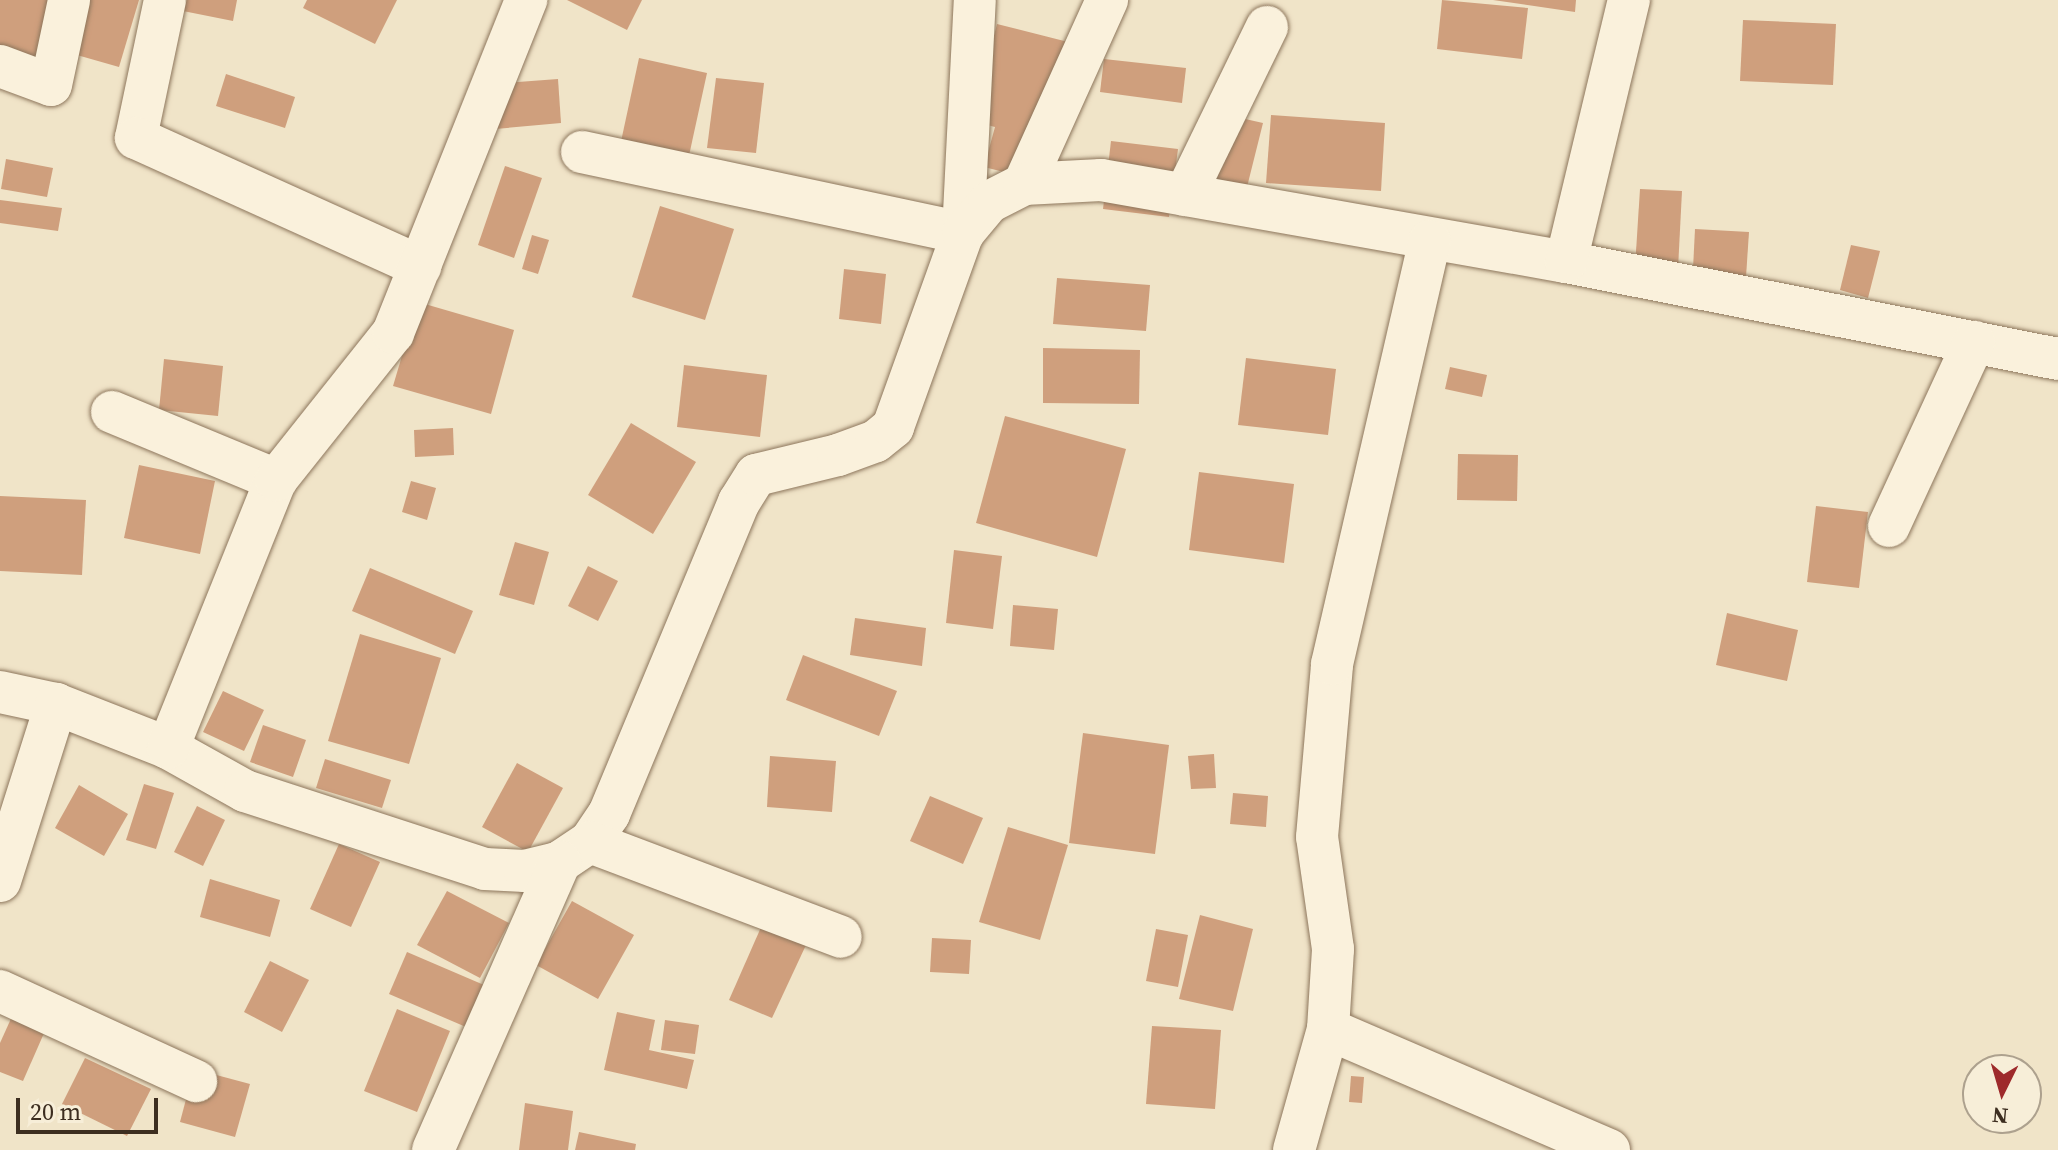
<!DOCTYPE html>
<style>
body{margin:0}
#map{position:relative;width:2058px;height:1150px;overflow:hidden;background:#f0e4c8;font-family:"Source Serif 4",serif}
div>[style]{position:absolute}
.building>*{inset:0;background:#cf9f7d}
.roads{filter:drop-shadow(0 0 2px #8d765c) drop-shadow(0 0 2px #8d765c)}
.street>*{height:42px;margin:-21px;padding:0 21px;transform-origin:21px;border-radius:21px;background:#faf1dc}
span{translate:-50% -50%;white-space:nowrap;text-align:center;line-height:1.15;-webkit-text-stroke:6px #f7eed8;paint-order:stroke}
.north{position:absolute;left:1962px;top:1054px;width:80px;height:80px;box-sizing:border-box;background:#f7eed8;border:2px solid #ada18e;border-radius:50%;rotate:185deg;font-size:22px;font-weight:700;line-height:32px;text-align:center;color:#3d2e20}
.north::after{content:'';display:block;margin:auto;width:28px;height:36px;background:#9e2a2b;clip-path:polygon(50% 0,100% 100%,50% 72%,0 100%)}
.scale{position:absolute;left:16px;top:1098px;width:142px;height:36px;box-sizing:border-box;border:4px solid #3d2e20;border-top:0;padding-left:10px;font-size:24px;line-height:28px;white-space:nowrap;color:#3d2e20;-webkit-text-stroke:6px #f7eed8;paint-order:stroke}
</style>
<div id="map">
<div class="building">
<i style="clip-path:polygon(0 0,54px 0,36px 58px,0 48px)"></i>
<i style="clip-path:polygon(85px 0,139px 0,119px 67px,70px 53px)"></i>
<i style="clip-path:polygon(185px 0,237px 0,233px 21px,183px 11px)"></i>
<i style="clip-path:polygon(307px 0,397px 0,375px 44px,303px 8px)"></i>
<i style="clip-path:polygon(567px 0,642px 0,627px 30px)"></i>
<i style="clip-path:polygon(1442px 0,1528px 8px,1522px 59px,1437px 49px)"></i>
<i style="clip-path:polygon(1493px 0,1576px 0,1575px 12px)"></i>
<i style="clip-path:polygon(1743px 20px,1836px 24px,1833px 85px,1740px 81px)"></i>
<i style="clip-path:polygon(997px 24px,1076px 44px,1040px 181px,984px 167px,995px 127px,972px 121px)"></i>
<i style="clip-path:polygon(639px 58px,707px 73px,685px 174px,617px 160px)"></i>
<i style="clip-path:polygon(1104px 59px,1186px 68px,1182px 103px,1100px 92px)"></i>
<i style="clip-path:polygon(226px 74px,295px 97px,285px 128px,216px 106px)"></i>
<i style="clip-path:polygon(716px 78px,764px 83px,756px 153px,707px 148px)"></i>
<i style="clip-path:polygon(558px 79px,561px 123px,495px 129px,491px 84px)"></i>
<i style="clip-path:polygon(1271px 115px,1385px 123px,1381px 191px,1266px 183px)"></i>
<i style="clip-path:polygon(1232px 116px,1263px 123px,1247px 187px,1217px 180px)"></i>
<i style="clip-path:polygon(1111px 141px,1178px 149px,1169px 217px,1103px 209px)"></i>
<i style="clip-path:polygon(6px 159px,53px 168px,47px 197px,1px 189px)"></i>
<i style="clip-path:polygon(505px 166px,542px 178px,514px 258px,478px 245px)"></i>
<i style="clip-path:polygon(1640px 189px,1682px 191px,1678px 269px,1635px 267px)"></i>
<i style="clip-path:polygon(0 200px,62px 208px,58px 231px,0 223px)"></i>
<i style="clip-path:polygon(660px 206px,734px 229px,705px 320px,632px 297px)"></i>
<i style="clip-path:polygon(1695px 229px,1749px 232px,1745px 292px,1692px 289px)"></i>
<i style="clip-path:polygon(532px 235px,549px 240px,538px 274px,522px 269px)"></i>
<i style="clip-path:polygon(1851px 245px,1880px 251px,1868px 298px,1840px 290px)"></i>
<i style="clip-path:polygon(844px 269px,886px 274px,881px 324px,839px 319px)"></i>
<i style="clip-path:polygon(1057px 278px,1150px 285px,1146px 331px,1053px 324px)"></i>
<i style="clip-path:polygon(418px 302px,514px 330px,491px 414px,393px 386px)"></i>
<i style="clip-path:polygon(1043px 348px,1140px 350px,1139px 404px,1043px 403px)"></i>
<i style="clip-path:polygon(1246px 358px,1336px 369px,1328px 435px,1238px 425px)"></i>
<i style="clip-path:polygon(164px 359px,223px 366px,218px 416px,159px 410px)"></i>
<i style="clip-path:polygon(684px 365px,767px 375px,760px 437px,677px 427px)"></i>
<i style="clip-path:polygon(1450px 367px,1487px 375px,1482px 397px,1445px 389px)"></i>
<i style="clip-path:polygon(1005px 416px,1126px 449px,1097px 557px,976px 523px)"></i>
<i style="clip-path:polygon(631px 423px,696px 462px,653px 534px,588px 495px)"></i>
<i style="clip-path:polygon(453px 428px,454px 455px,415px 457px,414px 430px)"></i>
<i style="clip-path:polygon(1458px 454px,1518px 455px,1517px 501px,1457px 500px)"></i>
<i style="clip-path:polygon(139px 465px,215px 481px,200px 554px,124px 538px)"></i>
<i style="clip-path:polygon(1199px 472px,1294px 484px,1284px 563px,1189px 550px)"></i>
<i style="clip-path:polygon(411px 481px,436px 488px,427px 520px,402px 512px)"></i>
<i style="clip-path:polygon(0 496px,86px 500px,82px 575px,0 571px)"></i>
<i style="clip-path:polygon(1816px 506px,1868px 512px,1859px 588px,1807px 582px)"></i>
<i style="clip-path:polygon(515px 542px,549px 552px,534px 605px,499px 595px)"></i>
<i style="clip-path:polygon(954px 550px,1002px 556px,993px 629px,946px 623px)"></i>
<i style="clip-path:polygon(588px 566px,618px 581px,598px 621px,568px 606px)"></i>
<i style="clip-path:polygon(370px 568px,473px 611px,455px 654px,352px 611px)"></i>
<i style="clip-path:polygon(1013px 605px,1058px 609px,1054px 650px,1010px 646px)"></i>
<i style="clip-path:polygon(1727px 613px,1798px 630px,1787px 681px,1716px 665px)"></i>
<i style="clip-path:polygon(855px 618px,926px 628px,922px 666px,850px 655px)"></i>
<i style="clip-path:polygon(360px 634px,441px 658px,409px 764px,328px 741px)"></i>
<i style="clip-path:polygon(803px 655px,897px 691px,879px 736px,786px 700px)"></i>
<i style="clip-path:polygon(223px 691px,264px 710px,244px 751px,203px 732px)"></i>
<i style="clip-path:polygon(263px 725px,306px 740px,293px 777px,250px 762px)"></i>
<i style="clip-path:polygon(1083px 733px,1169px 745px,1155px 854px,1069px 843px)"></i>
<i style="clip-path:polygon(1214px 754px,1216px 788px,1191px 789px,1188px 756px)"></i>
<i style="clip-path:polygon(770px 756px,836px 761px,832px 812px,767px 807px)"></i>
<i style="clip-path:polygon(325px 759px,391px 780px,382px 808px,316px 788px)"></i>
<i style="clip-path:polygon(517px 763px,563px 788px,528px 852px,482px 827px)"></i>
<i style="clip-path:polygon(144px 784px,174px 793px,156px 849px,126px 840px)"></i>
<i style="clip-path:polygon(79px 785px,128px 814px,104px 856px,55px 828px)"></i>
<i style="clip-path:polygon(1233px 793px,1268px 796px,1266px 827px,1230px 824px)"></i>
<i style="clip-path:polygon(930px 796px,983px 818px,963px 864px,910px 841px)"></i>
<i style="clip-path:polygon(197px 806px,225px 820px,203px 866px,174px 852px)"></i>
<i style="clip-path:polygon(1008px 827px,1068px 845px,1040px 940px,979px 922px)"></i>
<i style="clip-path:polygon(339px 844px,380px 862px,351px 927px,310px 909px)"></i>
<i style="clip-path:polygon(210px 879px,280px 900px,270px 937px,200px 917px)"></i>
<i style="clip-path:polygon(447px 891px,509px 923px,480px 978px,417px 945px)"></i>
<i style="clip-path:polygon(572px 901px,634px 935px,598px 999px,536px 965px)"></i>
<i style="clip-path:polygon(1200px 915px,1253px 929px,1233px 1011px,1179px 999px)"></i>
<i style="clip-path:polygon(762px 925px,806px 945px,772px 1018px,729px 1000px)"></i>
<i style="clip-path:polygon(1156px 929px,1188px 935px,1178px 987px,1146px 981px)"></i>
<i style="clip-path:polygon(932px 938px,971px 940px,969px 974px,930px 972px)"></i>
<i style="clip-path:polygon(407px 952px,484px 985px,466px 1027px,389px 994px)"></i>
<i style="clip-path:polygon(270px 961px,309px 980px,282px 1032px,244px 1012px)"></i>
<i style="clip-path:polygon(19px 1001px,52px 1015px,23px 1081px,0 1072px,0 1043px)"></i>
<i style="clip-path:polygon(397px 1009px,450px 1031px,417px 1112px,364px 1091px)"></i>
<i style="clip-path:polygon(617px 1012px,655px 1020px,649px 1050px,694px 1060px,687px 1089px,604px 1070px)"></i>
<i style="clip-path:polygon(665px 1020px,699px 1025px,695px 1054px,661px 1050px)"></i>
<i style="clip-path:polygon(1152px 1026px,1221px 1030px,1215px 1109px,1146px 1104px)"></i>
<i style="clip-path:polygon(85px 1058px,151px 1089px,127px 1136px,62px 1104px)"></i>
<i style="clip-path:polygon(194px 1069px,250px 1084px,235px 1137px,180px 1122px)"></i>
<i style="clip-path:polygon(1351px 1076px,1364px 1077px,1362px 1103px,1349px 1102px)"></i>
<i style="clip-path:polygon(525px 1103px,573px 1111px,568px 1150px,519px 1150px)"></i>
<i style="clip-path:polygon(579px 1132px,636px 1144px,635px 1150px,575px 1150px)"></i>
</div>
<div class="roads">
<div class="street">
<i style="left:165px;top:0;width:141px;rotate:101.9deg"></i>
<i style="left:136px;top:138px;width:312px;rotate:24.3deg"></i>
<i style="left:0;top:66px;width:54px;rotate:20.4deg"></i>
<i style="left:51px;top:85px;width:87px;rotate:-78deg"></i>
<i style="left:582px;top:152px;width:390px;rotate:12deg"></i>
<i style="left:963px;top:233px;width:233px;rotate:-87.1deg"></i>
<i style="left:1024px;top:184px;width:202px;rotate:-65.7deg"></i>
<i style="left:1185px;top:195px;width:187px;rotate:-64deg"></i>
<i style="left:1566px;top:262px;width:501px;rotate:11.15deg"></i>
<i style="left:112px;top:412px;width:178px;rotate:22.5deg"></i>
<i style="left:1889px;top:526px;width:203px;rotate:-65.2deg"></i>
<i style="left:0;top:692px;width:57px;rotate:12.1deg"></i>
<i style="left:56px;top:704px;width:120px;rotate:21.4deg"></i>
<i style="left:168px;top:748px;width:88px;rotate:29.2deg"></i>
<i style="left:245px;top:791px;width:252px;rotate:18deg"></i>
<i style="left:485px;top:869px;width:40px;rotate:2.9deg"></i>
<i style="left:525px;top:871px;width:36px;rotate:-14deg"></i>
<i style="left:560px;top:862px;width:36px;rotate:-34deg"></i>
<i style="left:590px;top:842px;width:34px;rotate:-56deg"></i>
<i style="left:609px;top:814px;width:338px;rotate:-67.4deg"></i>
<i style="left:739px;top:502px;width:32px;rotate:-58deg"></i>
<i style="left:756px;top:475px;width:84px;rotate:-13.7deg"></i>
<i style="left:838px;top:455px;width:40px;rotate:-20.2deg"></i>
<i style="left:876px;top:441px;width:22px;rotate:-39deg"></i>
<i style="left:893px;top:427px;width:206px;rotate:-70.2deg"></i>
<i style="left:963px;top:233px;width:40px;rotate:-50deg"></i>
<i style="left:989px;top:202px;width:39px;rotate:-27deg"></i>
<i style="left:1024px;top:184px;width:77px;rotate:-3deg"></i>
<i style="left:1101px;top:180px;width:472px;rotate:10deg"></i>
<i style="left:1566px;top:262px;width:269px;rotate:-76.5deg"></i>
<i style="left:168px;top:748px;width:289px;rotate:-68.1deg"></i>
<i style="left:276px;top:480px;width:188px;rotate:-51.5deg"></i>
<i style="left:393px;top:333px;width:359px;rotate:-68.2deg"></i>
<i style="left:590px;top:842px;width:268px;rotate:20.7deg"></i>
<i style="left:0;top:881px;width:186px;rotate:-72.4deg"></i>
<i style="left:0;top:991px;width:216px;rotate:24.7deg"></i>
<i style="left:1328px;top:1029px;width:306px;rotate:23.3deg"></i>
<i style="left:433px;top:1150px;width:315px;rotate:-66.2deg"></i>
<i style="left:1294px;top:1150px;width:126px;rotate:-74.3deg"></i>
<i style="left:1328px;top:1029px;width:80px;rotate:-86.4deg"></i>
<i style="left:1333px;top:949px;width:113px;rotate:-98.1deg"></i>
<i style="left:1317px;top:837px;width:174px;rotate:-85deg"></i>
<i style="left:1332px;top:664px;width:434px;rotate:-77deg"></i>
</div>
</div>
<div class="north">N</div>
<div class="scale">20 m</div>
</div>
